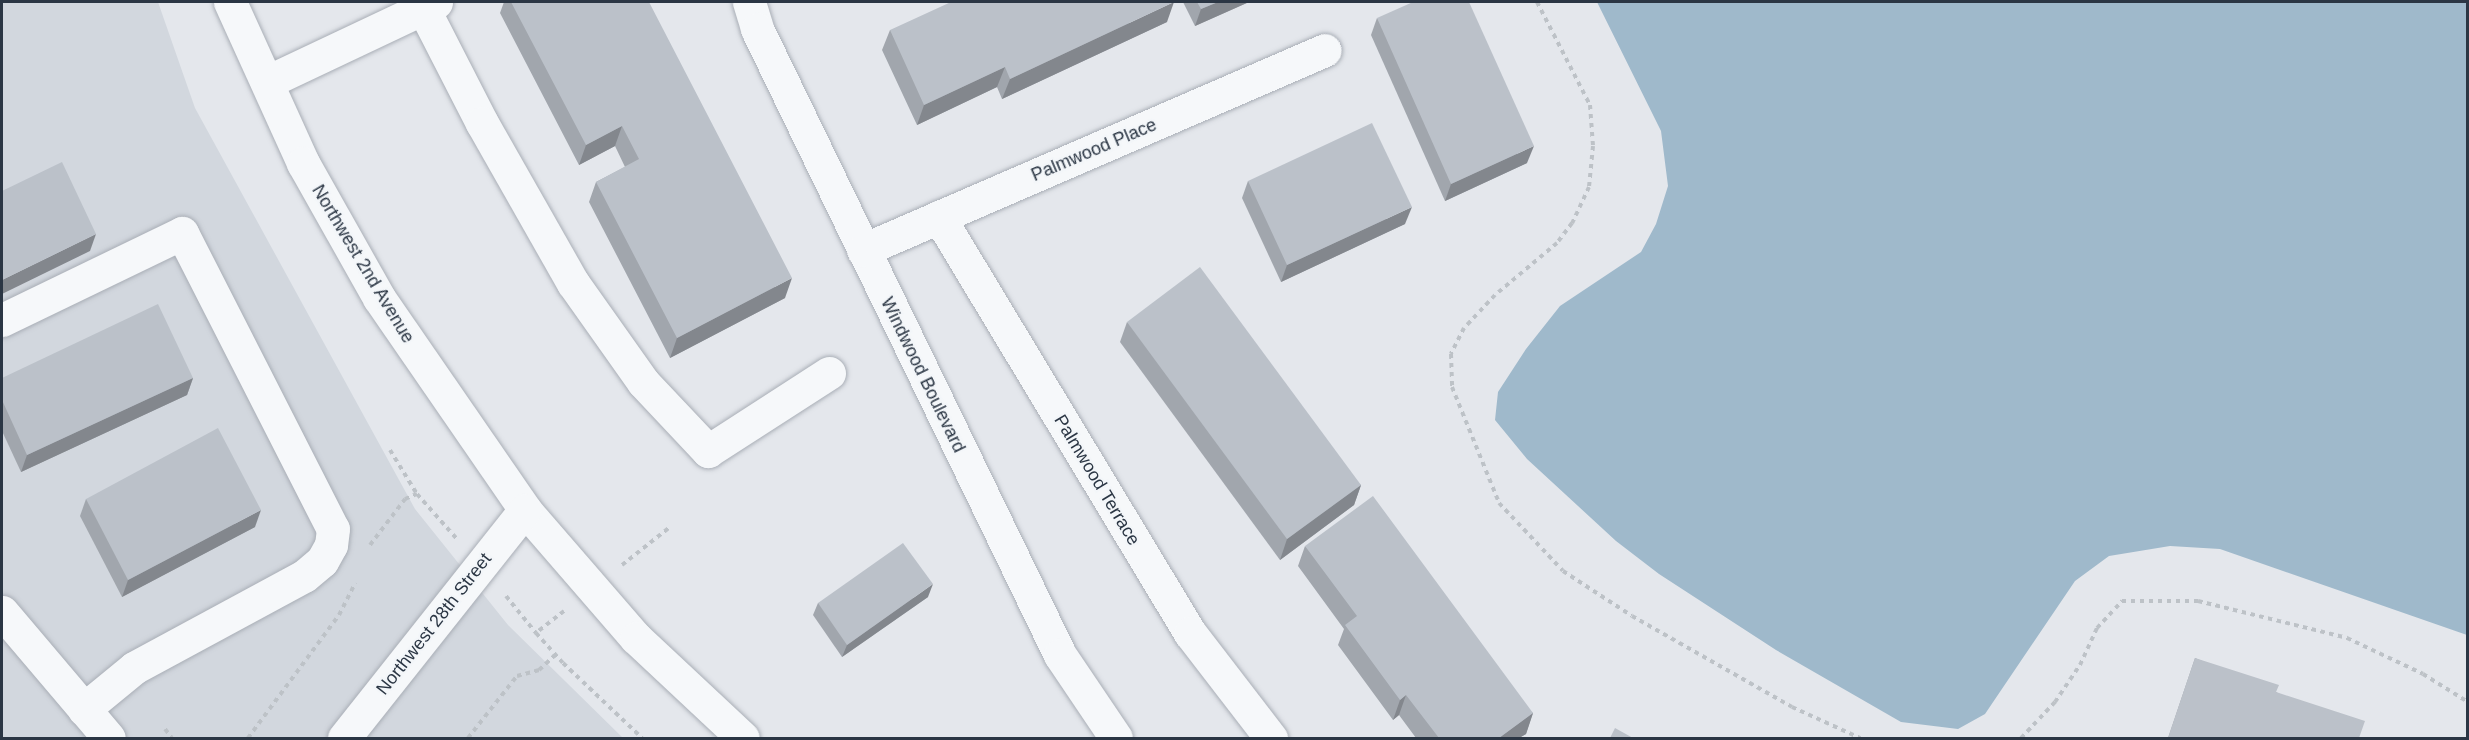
<!DOCTYPE html>
<style>
body{margin:0}
#map{position:relative;width:2469px;height:740px;overflow:hidden;background:#e4e7ec;font-family:Helvetica,sans-serif}
div>[style]{position:absolute}
.built>*{inset:0;background:#d2d7de}
.water>*{inset:0;background:#9fb9cb}
.path>*{height:4px;margin-top:-2px;transform-origin:0;background:repeating-linear-gradient(90deg,#bdc2c7 0 4.5px,transparent 0 9px)}
.roads{filter:drop-shadow(0 0 2px #a9aeb6) drop-shadow(0 0 2px #a9aeb6)}
.minor>*{height:33px;margin:-16.5px;padding:0 16.5px;transform-origin:16.5px;border-radius:16.5px;background:#f6f8fa}
.wall>*{inset:0;background:#a1a6ad}
.shaded-wall>*{inset:0;background:#83878d}
.building>*{inset:0;background:#bbc1c9}
span{translate:-50% -50%;white-space:nowrap;text-align:center;line-height:1.15;-webkit-text-stroke:4.5px #f3f6f9;paint-order:stroke}
.street-label{font-size:18px;color:#2b3644}
.frame{position:absolute;inset:0;border:3px solid #2b3644;pointer-events:none}
</style>
<div id="map">
<div class="built">
<i style="clip-path:polygon(2px 2px,158px 2px,195px 108px,415px 509px,508px 625px,623px 738px,2px 738px)"></i>
</div>
<div class="water">
<i style="clip-path:polygon(1597px 2px,2467px 2px,2467px 635px,2220px 549px,2170px 546px,2109px 556px,2075px 581px,1985px 714px,1958px 729px,1901px 722px,1776px 650px,1659px 574px,1616px 541px,1527px 459px,1495px 420px,1498px 392px,1526px 349px,1560px 306px,1641px 252px,1656px 224px,1668px 186px,1661px 131px)"></i>
</div>
<div class="path">
<i style="left:1537px;top:2px;width:116px;rotate:62.8deg"></i>
<i style="left:1590px;top:105px;width:41px;rotate:85.8deg"></i>
<i style="left:1593px;top:146px;width:41px;rotate:95.6deg"></i>
<i style="left:1589px;top:187px;width:40px;rotate:115deg"></i>
<i style="left:1572px;top:223px;width:25px;rotate:127deg"></i>
<i style="left:1557px;top:243px;width:81px;rotate:140deg"></i>
<i style="left:1495px;top:295px;width:45px;rotate:133.2deg"></i>
<i style="left:1464px;top:328px;width:29px;rotate:117deg"></i>
<i style="left:1451px;top:354px;width:33px;rotate:88deg"></i>
<i style="left:1452px;top:387px;width:125px;rotate:67.9deg"></i>
<i style="left:1499px;top:503px;width:93px;rotate:46.7deg"></i>
<i style="left:1563px;top:571px;width:82px;rotate:33.1deg"></i>
<i style="left:1632px;top:616px;width:184px;rotate:29.6deg"></i>
<i style="left:1792px;top:707px;width:75px;rotate:24.5deg"></i>
<i style="left:390px;top:450px;width:52px;rotate:58.5deg"></i>
<i style="left:417px;top:494px;width:59px;rotate:48.4deg"></i>
<i style="left:370px;top:545px;width:58px;rotate:-52.7deg"></i>
<i style="left:405px;top:499px;width:13px;rotate:-23deg"></i>
<i style="left:622px;top:565px;width:61px;rotate:-38.4deg"></i>
<i style="left:506px;top:596px;width:48px;rotate:51deg"></i>
<i style="left:564px;top:611px;width:36px;rotate:142deg"></i>
<i style="left:536px;top:633px;width:40px;rotate:48deg"></i>
<i style="left:563px;top:663px;width:109px;rotate:43.5deg"></i>
<i style="left:165px;top:729px;width:11px;rotate:52deg"></i>
<i style="left:248px;top:738px;width:153px;rotate:-53.5deg"></i>
<i style="left:339px;top:615px;width:36px;rotate:-63deg"></i>
<i style="left:468px;top:738px;width:79px;rotate:-51.7deg"></i>
<i style="left:517px;top:676px;width:23px;rotate:-15deg"></i>
<i style="left:539px;top:670px;width:22px;rotate:-43deg"></i>
<i style="left:2021px;top:738px;width:50px;rotate:-46.6deg"></i>
<i style="left:2055px;top:702px;width:45px;rotate:-56deg"></i>
<i style="left:2080px;top:665px;width:41px;rotate:-65.3deg"></i>
<i style="left:2097px;top:628px;width:37px;rotate:-47deg"></i>
<i style="left:2122px;top:601px;width:76px"></i>
<i style="left:2198px;top:601px;width:154px;rotate:13.9deg"></i>
<i style="left:2347px;top:638px;width:84px;rotate:25.3deg"></i>
<i style="left:2423px;top:674px;width:53px;rotate:31.9deg"></i>
</div>
<div class="roads">
<div class="minor">
<i style="left:230px;top:2px;width:177px;rotate:65.6deg"></i>
<i style="left:303px;top:163px;width:155px;rotate:60.6deg"></i>
<i style="left:379px;top:298px;width:257px;rotate:55.4deg"></i>
<i style="left:525px;top:510px;width:169px;rotate:49.1deg"></i>
<i style="left:636px;top:638px;width:146px;rotate:43.1deg"></i>
<i style="left:420px;top:2px;width:136px;rotate:62.9deg"></i>
<i style="left:482px;top:123px;width:184px;rotate:60.4deg"></i>
<i style="left:573px;top:283px;width:121px;rotate:54.7deg"></i>
<i style="left:643px;top:382px;width:95px;rotate:46.7deg"></i>
<i style="left:708px;top:451px;width:144px;rotate:-32.8deg"></i>
<i style="left:749px;top:2px;width:28px;rotate:73deg"></i>
<i style="left:757px;top:29px;width:695px;rotate:64.17deg"></i>
<i style="left:1060px;top:655px;width:100px;rotate:56deg"></i>
<i style="left:267px;top:82px;width:187px;rotate:-25.3deg"></i>
<i style="left:939px;top:217px;width:486px;rotate:58.9deg"></i>
<i style="left:1190px;top:633px;width:133px;rotate:52.4deg"></i>
<i style="left:863px;top:250px;width:503px;rotate:-23.41deg"></i>
<i style="left:2px;top:320px;width:200px;rotate:-25.8deg"></i>
<i style="left:182px;top:233px;width:332px;rotate:63deg"></i>
<i style="left:333px;top:529px;width:16px;rotate:97deg"></i>
<i style="left:331px;top:545px;width:18px;rotate:119deg"></i>
<i style="left:322px;top:561px;width:23px;rotate:140deg"></i>
<i style="left:304px;top:576px;width:193px;rotate:151.6deg"></i>
<i style="left:134px;top:668px;width:65px;rotate:140.6deg"></i>
<i style="left:2px;top:612px;width:165px;rotate:49.7deg"></i>
<i style="left:344px;top:738px;width:291px;rotate:-51.6deg"></i>
</div>
</div>
<div class="wall">
<i style="clip-path:polygon(504px 2px,511px 2px,785px 298px,670px 358px,589px 202px,596px 182px,625px 167px,615px 146px,579px 165px,500px 13px)"></i>
<i style="clip-path:polygon(1183px 2px,1249px 2px,1195px 26px)"></i>
<i style="clip-path:polygon(1377px 18px,1527px 163px,1445px 201px,1371px 35px)"></i>
<i style="clip-path:polygon(1167px 22px,1002px 99px,997px 87px,917px 125px,882px 50px,890px 30px)"></i>
<i style="clip-path:polygon(1248px 181px,1405px 224px,1281px 282px,1242px 198px)"></i>
<i style="clip-path:polygon(1127px 322px,1361px 485px,1354px 505px,1280px 560px,1120px 342px)"></i>
<i style="clip-path:polygon(2px 378px,193px 378px,187px 395px,21px 472px,2px 431px)"></i>
<i style="clip-path:polygon(86px 499px,255px 527px,122px 597px,80px 516px)"></i>
<i style="clip-path:polygon(1305px 546px,1533px 713px,1526px 734px,1519px 738px,1416px 738px,1399px 715px,1393px 720px,1338px 645px,1344px 629px,1298px 566px)"></i>
<i style="clip-path:polygon(928px 597px,842px 657px,813px 615px,818px 603px)"></i>
<i style="clip-path:polygon(2195px 658px,2276px 692px,2359px 738px,2168px 738px)"></i>
</div>
<div class="shaded-wall">
<i style="clip-path:polygon(1174px 2px,1167px 22px,1002px 99px,1010px 79px)"></i>
<i style="clip-path:polygon(1218px 2px,1249px 2px,1195px 26px,1201px 9px)"></i>
<i style="clip-path:polygon(1005px 67px,997px 87px,917px 125px,924px 105px)"></i>
<i style="clip-path:polygon(622px 126px,615px 146px,579px 165px,586px 145px)"></i>
<i style="clip-path:polygon(1534px 146px,1527px 163px,1445px 201px,1451px 184px)"></i>
<i style="clip-path:polygon(1412px 207px,1405px 224px,1281px 282px,1287px 265px)"></i>
<i style="clip-path:polygon(96px 234px,90px 251px,2px 294px,2px 280px)"></i>
<i style="clip-path:polygon(792px 278px,785px 298px,670px 358px,677px 338px)"></i>
<i style="clip-path:polygon(193px 378px,187px 395px,21px 472px,27px 455px)"></i>
<i style="clip-path:polygon(1361px 485px,1354px 505px,1280px 560px,1287px 539px)"></i>
<i style="clip-path:polygon(261px 510px,255px 527px,122px 597px,128px 580px)"></i>
<i style="clip-path:polygon(933px 584px,928px 597px,842px 657px,847px 645px)"></i>
<i style="clip-path:polygon(1406px 695px,1399px 715px,1393px 720px,1400px 700px)"></i>
<i style="clip-path:polygon(1533px 713px,1526px 734px,1519px 738px,1499px 738px)"></i>
</div>
<div class="building">
<i style="clip-path:polygon(511px 2px,649px 2px,792px 278px,677px 338px,596px 182px,639px 159px,622px 126px,586px 145px)"></i>
<i style="clip-path:polygon(951px 2px,1174px 2px,1010px 79px,1005px 67px,924px 105px,890px 30px)"></i>
<i style="clip-path:polygon(1197px 2px,1218px 2px,1201px 9px)"></i>
<i style="clip-path:polygon(1413px 2px,1469px 2px,1534px 146px,1451px 184px,1377px 18px)"></i>
<i style="clip-path:polygon(1372px 123px,1412px 207px,1287px 265px,1248px 181px)"></i>
<i style="clip-path:polygon(62px 162px,96px 234px,2px 280px,2px 191px)"></i>
<i style="clip-path:polygon(1200px 267px,1361px 485px,1287px 539px,1127px 322px)"></i>
<i style="clip-path:polygon(158px 304px,193px 378px,27px 455px,2px 400px,2px 378px)"></i>
<i style="clip-path:polygon(218px 428px,261px 510px,128px 580px,86px 499px)"></i>
<i style="clip-path:polygon(1373px 496px,1533px 713px,1499px 738px,1439px 738px,1406px 695px,1400px 700px,1345px 625px,1357px 616px,1305px 546px)"></i>
<i style="clip-path:polygon(903px 543px,933px 584px,847px 645px,818px 603px)"></i>
<i style="clip-path:polygon(2195px 658px,2279px 685px,2276px 692px,2365px 721px,2359px 738px,2168px 738px)"></i>
<i style="clip-path:polygon(1615px 728px,1633px 738px,1610px 738px)"></i>
</div>
<div class="street-label">
<span style="left:1094px;top:150px;rotate:-23deg">Palmwood Place</span>
<span style="left:363px;top:264px;rotate:59deg">Northwest 2nd Avenue</span>
<span style="left:923px;top:375px;rotate:64deg">Windwood Boulevard</span>
<span style="left:1097px;top:480px;rotate:59deg">Palmwood Terrace</span>
<span style="left:434px;top:624px;rotate:-52deg">Northwest 28th Street</span>
</div>
<div class="frame"></div>
</div>
